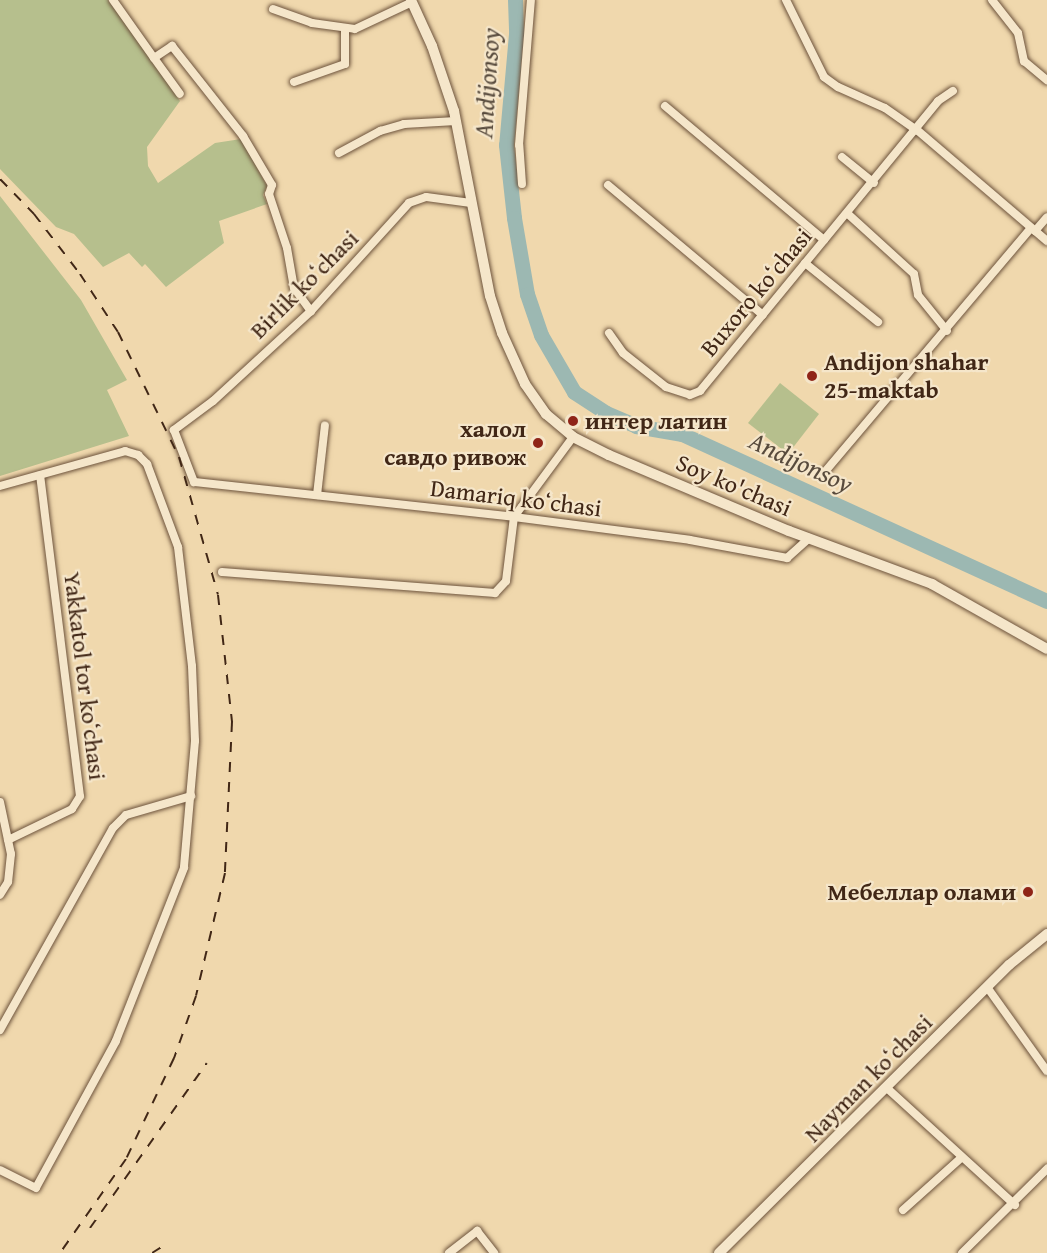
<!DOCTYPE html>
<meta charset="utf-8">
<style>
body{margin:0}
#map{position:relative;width:1047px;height:1253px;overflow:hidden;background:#f0d8ad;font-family:"Gentium Book Plus",serif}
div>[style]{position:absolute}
.green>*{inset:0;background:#b6bf8d}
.river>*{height:15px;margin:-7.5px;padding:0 7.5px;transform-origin:7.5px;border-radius:7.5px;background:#9cb8b2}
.roads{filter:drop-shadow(0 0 2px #6d533c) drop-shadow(0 0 2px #6d533c)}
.street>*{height:8px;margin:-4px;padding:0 4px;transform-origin:4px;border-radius:4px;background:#f5e6ca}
.secondary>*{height:10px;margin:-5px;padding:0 5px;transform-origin:5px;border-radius:5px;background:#f5e6ca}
.rail>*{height:2px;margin-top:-1px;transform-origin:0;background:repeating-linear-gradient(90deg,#412716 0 10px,transparent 0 20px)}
.dots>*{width:16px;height:16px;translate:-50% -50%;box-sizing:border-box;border:3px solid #f5e6ca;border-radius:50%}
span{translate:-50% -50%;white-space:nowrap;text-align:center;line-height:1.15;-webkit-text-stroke:4.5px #f5e6ca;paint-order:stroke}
.street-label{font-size:24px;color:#412716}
.poi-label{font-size:24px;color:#412716;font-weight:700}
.left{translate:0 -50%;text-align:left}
.right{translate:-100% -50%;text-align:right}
.water-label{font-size:26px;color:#584b3d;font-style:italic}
</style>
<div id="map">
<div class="green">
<i style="clip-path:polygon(0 0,108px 0,180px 101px,147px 147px,148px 166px,158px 183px,215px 143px,241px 139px,267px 186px,263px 195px,267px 204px,219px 221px,224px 243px,166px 287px,145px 264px,142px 267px,129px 253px,103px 267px,74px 234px,56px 227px,0 169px)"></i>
<i style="clip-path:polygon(0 196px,81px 300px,127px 380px,107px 390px,129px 436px,0 476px)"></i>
<i style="clip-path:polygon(780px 383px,819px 414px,788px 454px,748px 423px)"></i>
</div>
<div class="river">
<i style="left:515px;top:0;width:34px;rotate:88deg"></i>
<i style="left:516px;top:34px;width:111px;rotate:95.1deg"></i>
<i style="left:506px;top:145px;width:73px;rotate:83.7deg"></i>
<i style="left:514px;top:218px;width:77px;rotate:80.3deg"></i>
<i style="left:527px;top:294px;width:43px;rotate:71.1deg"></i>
<i style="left:541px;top:335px;width:66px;rotate:59.9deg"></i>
<i style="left:574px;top:392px;width:38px;rotate:33deg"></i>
<i style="left:606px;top:413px;width:33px;rotate:23deg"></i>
<i style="left:636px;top:426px;width:47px;rotate:9.9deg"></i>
<i style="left:682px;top:434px;width:401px;rotate:24.6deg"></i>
</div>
<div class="roads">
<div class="street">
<i style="left:113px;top:0;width:71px;rotate:54.7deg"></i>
<i style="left:154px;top:58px;width:22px;rotate:-34deg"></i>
<i style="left:172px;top:46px;width:115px;rotate:51.7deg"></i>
<i style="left:243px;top:136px;width:57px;rotate:59.4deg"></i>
<i style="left:272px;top:185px;width:9px;rotate:108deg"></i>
<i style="left:269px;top:194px;width:57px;rotate:71.6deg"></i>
<i style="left:287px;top:248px;width:41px;rotate:80.1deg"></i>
<i style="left:294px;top:288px;width:29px;rotate:54deg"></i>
<i style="left:786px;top:0;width:86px;rotate:63.7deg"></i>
<i style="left:824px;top:77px;width:17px;rotate:36deg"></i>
<i style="left:838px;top:87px;width:51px;rotate:24.1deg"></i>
<i style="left:885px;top:108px;width:39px;rotate:35deg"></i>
<i style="left:917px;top:130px;width:171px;rotate:40.5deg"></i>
<i style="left:992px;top:0;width:42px;rotate:51.8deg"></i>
<i style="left:1018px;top:33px;width:29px;rotate:78deg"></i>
<i style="left:1024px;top:61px;width:30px;rotate:40deg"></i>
<i style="left:273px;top:9px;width:41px;rotate:19.7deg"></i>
<i style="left:312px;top:23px;width:43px;rotate:7.9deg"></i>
<i style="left:355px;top:29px;width:63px;rotate:-25.3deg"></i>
<i style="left:154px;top:58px;width:44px;rotate:54.2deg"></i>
<i style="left:294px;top:82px;width:54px;rotate:-19.4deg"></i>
<i style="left:345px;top:64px;width:36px;rotate:-90deg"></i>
<i style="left:665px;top:106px;width:208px;rotate:40.1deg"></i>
<i style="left:339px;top:153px;width:47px;rotate:-28.2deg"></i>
<i style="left:380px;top:131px;width:25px;rotate:-16deg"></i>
<i style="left:404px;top:124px;width:52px;rotate:-3.3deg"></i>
<i style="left:842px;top:157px;width:41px;rotate:39.1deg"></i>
<i style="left:522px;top:184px;width:39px;rotate:-94deg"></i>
<i style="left:519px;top:145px;width:145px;rotate:-85.3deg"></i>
<i style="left:608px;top:185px;width:202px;rotate:40deg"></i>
<i style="left:471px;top:203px;width:45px;rotate:-172.4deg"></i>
<i style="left:426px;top:197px;width:18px;rotate:161deg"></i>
<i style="left:409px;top:203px;width:146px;rotate:132.2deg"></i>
<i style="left:311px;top:311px;width:133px;rotate:137.4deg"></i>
<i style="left:213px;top:401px;width:49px;rotate:143.4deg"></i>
<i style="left:174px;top:430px;width:56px;rotate:69deg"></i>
<i style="left:194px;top:482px;width:322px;rotate:6.2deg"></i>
<i style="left:514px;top:517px;width:177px;rotate:7.4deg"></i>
<i style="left:690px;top:540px;width:99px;rotate:10.5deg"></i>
<i style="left:787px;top:558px;width:30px;rotate:-42deg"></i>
<i style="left:848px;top:214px;width:89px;rotate:42.3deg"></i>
<i style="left:914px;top:274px;width:21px;rotate:79deg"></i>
<i style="left:918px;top:295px;width:46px;rotate:51.1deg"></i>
<i style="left:1035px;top:231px;width:18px;rotate:-49deg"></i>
<i style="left:805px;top:263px;width:94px;rotate:38.9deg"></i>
<i style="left:609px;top:333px;width:24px;rotate:55deg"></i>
<i style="left:623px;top:353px;width:55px;rotate:38.3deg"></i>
<i style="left:666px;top:387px;width:25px;rotate:18deg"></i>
<i style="left:690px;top:395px;width:11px;rotate:-22deg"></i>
<i style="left:700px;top:391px;width:375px;rotate:-50.6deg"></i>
<i style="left:938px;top:101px;width:18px;rotate:-34deg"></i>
<i style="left:823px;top:474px;width:322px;rotate:-49.8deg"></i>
<i style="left:0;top:486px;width:130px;rotate:-15.6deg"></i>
<i style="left:125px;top:451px;width:14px;rotate:17deg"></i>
<i style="left:138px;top:455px;width:13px;rotate:45deg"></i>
<i style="left:147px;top:464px;width:89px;rotate:69.5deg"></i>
<i style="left:178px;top:547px;width:120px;rotate:83.3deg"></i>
<i style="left:192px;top:666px;width:75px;rotate:87.7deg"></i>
<i style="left:195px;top:741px;width:127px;rotate:95deg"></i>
<i style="left:184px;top:868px;width:186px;rotate:111.5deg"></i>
<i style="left:116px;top:1041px;width:167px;rotate:118.6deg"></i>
<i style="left:36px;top:1188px;width:40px;rotate:-153.4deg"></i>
<i style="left:317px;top:495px;width:70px;rotate:-83.5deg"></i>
<i style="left:222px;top:572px;width:274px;rotate:4.4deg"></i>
<i style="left:495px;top:593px;width:16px;rotate:-47deg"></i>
<i style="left:506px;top:581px;width:64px;rotate:-82.9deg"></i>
<i style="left:514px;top:517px;width:99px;rotate:-53.6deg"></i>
<i style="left:0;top:802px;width:53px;rotate:78.1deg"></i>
<i style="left:11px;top:854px;width:28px;rotate:96deg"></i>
<i style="left:8px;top:882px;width:15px;rotate:122deg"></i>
<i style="left:8px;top:840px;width:71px;rotate:-25.8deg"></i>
<i style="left:72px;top:809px;width:15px;rotate:-58deg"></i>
<i style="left:80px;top:796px;width:323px;rotate:-97.1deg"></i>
<i style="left:987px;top:987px;width:103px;rotate:54.5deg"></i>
<i style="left:0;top:1030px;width:231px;rotate:-60.8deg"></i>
<i style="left:113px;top:828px;width:18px;rotate:-45deg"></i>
<i style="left:126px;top:815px;width:68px;rotate:-16.3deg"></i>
<i style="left:888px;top:1089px;width:172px;rotate:42.4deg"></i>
<i style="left:903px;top:1210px;width:79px;rotate:-41.9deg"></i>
<i style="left:449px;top:1253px;width:36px;rotate:-38deg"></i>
<i style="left:477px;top:1231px;width:28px;rotate:52deg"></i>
<i style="left:962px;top:1253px;width:120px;rotate:-44.7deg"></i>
</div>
<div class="secondary">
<i style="left:411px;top:0;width:51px;rotate:65.5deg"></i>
<i style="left:432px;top:46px;width:69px;rotate:71.3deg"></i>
<i style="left:454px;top:111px;width:188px;rotate:79deg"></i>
<i style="left:490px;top:296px;width:39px;rotate:72deg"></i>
<i style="left:502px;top:333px;width:56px;rotate:65.7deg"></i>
<i style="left:525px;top:384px;width:37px;rotate:55deg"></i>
<i style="left:546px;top:414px;width:35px;rotate:40deg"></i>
<i style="left:573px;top:437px;width:40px;rotate:26.6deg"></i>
<i style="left:609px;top:455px;width:195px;rotate:22.9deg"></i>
<i style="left:789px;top:531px;width:153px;rotate:20.3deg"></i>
<i style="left:932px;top:584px;width:132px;rotate:29.5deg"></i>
<i style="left:719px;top:1253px;width:409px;rotate:-44.8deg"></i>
<i style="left:1009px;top:965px;width:49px;rotate:-39.2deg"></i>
</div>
</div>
<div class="rail">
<i style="left:0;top:179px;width:49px;rotate:45.8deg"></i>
<i style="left:34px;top:214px;width:76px;rotate:52.5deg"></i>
<i style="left:80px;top:274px;width:69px;rotate:56.8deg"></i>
<i style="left:118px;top:332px;width:139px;rotate:64deg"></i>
<i style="left:179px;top:457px;width:143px;rotate:74.2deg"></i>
<i style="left:218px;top:595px;width:128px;rotate:83.7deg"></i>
<i style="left:232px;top:722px;width:151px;rotate:92.7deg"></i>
<i style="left:225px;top:873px;width:126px;rotate:103.3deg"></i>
<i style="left:196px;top:996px;width:66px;rotate:109.5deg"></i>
<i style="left:174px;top:1058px;width:112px;rotate:115.4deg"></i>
<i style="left:126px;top:1159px;width:115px;rotate:125.1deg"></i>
<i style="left:90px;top:1228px;width:202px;rotate:-54.7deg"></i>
<i style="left:152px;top:1253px;width:19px;rotate:-32deg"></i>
</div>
<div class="dots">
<i style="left:812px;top:376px;background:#8f2418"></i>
<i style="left:573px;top:421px;background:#8f2418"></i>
<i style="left:538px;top:443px;background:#8f2418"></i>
<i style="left:1028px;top:892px;background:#8f2418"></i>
</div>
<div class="street-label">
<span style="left:304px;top:284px;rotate:-45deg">Birlik koʻchasi</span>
<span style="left:756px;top:292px;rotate:-50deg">Buxoro koʻchasi</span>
<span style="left:734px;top:485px;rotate:23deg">Soy ko'chasi</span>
<span style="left:516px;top:498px;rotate:7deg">Damariq koʻchasi</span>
<span style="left:85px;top:676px;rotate:83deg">Yakkatol tor koʻchasi</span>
<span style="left:868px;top:1078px;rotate:-45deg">Nayman koʻchasi</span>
</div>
<div class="poi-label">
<span class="left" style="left:824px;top:376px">Andijon shahar<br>25-maktab</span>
<span class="left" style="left:585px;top:421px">интер латин</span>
<span class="right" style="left:526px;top:443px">халол<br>савдо ривож</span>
<span class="right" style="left:1016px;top:892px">Мебеллар олами</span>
</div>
<div class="water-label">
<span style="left:487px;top:83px;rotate:-86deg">Andijonsoy</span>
<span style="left:801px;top:462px;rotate:25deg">Andijonsoy</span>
</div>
</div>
